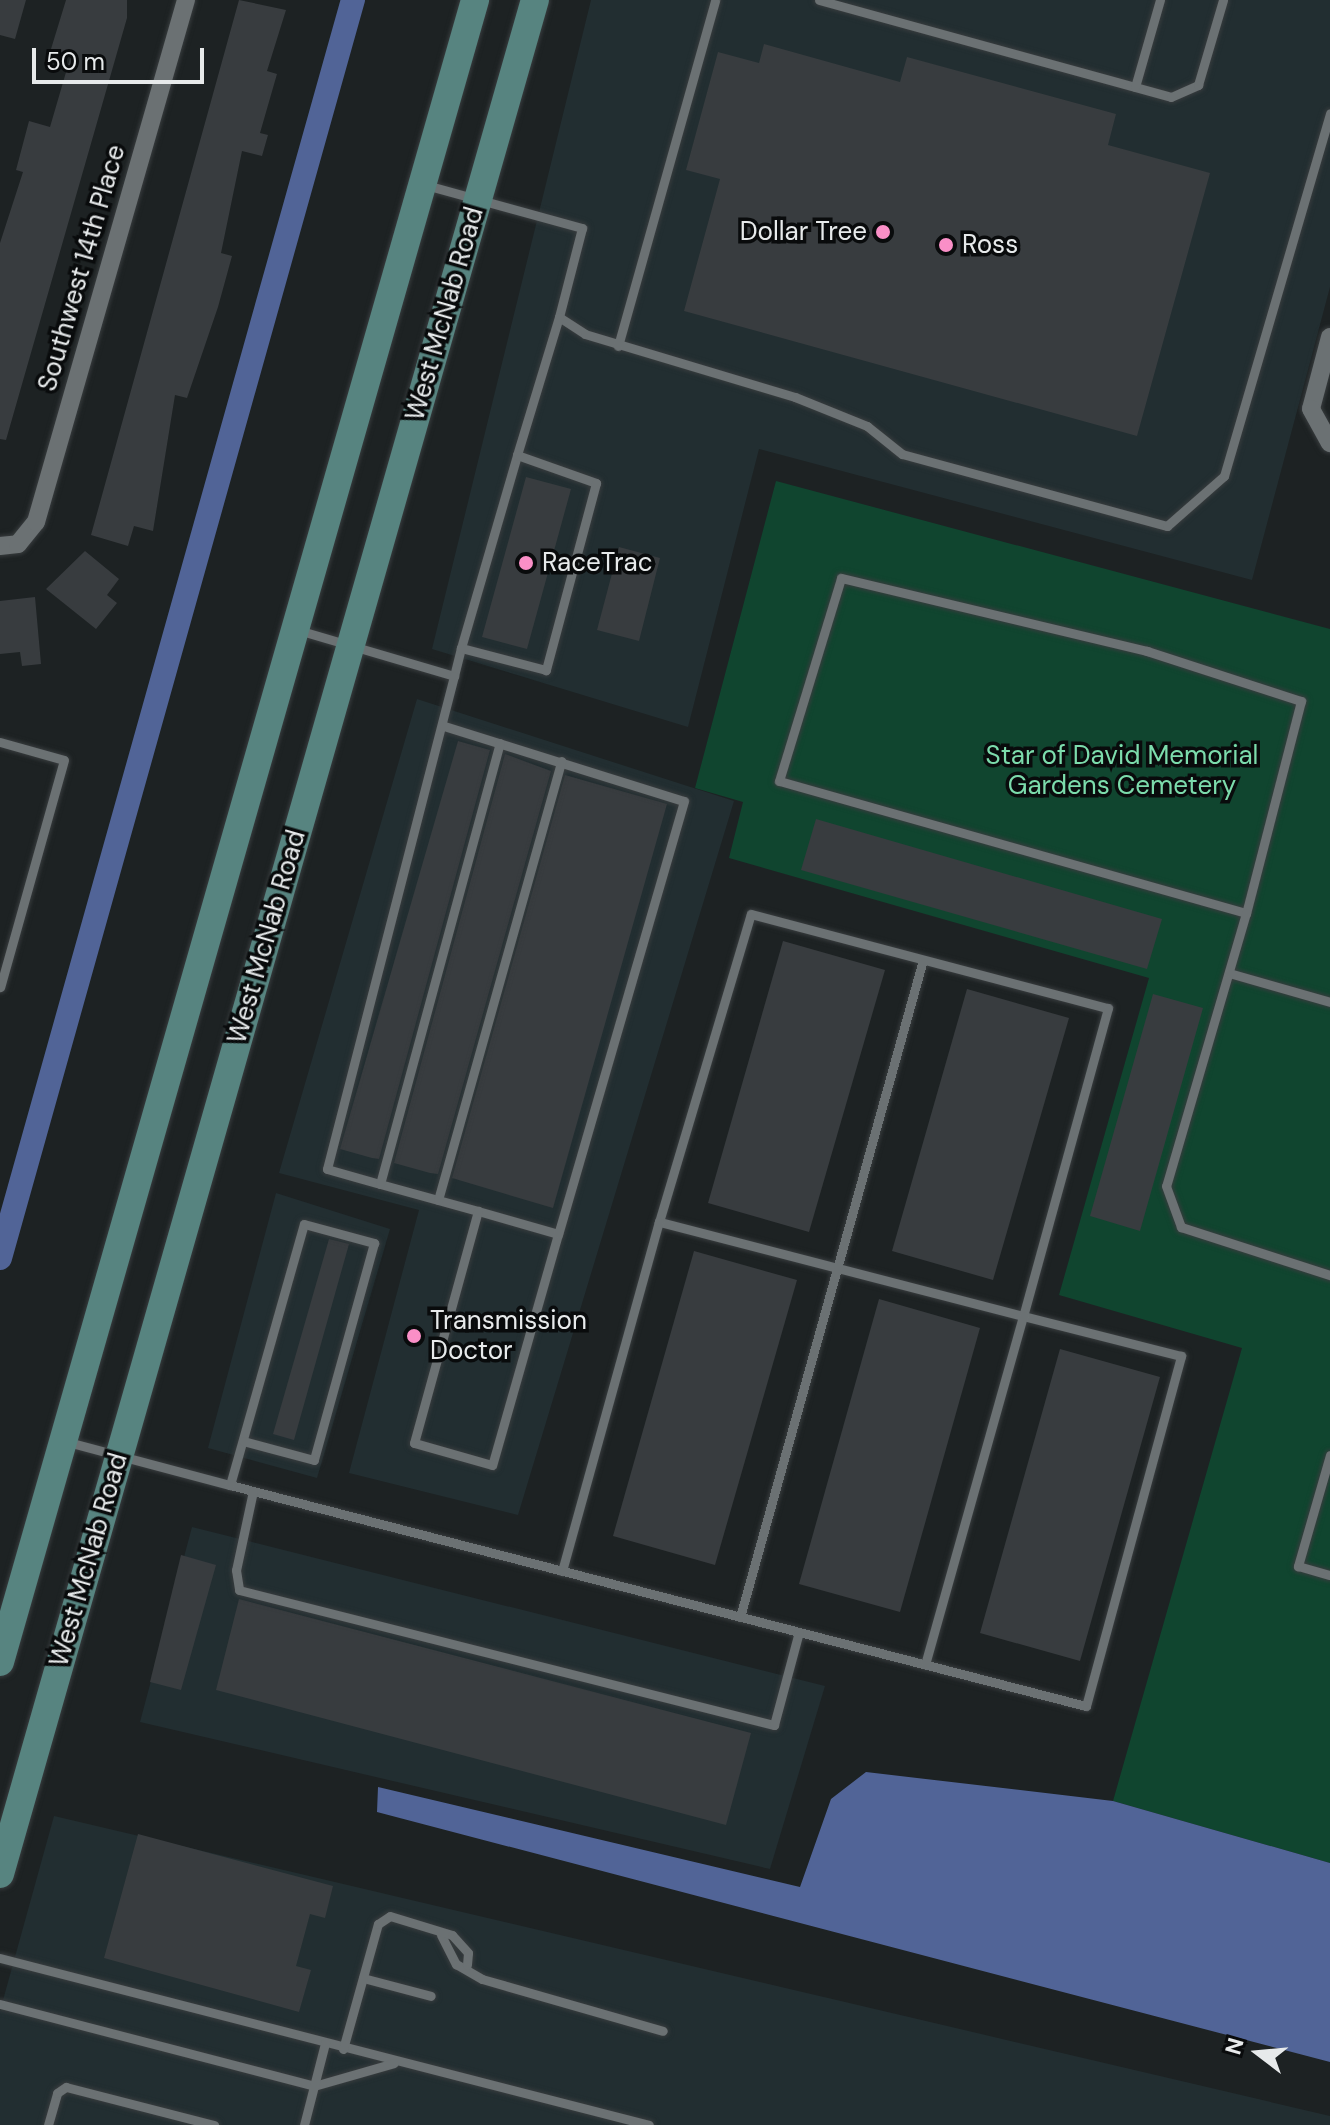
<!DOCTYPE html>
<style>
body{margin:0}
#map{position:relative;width:1330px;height:2125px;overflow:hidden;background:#1d2223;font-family:"DM Sans",sans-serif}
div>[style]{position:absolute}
.built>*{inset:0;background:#222e31}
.green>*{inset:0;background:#10452f}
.water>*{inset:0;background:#516497}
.canal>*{height:24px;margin:-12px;padding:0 12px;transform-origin:12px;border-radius:12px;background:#516497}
.building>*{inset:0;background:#383c3f}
.roads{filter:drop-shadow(0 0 2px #383c3e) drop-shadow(0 0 2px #383c3e)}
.service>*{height:9px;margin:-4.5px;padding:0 4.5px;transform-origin:4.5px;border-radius:4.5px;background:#6b7173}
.minor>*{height:18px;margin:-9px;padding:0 9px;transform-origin:9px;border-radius:9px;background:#6b7173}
.primary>*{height:28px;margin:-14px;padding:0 14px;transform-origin:14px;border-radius:14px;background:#578480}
.dots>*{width:22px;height:22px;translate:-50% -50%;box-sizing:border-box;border:4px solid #090b0c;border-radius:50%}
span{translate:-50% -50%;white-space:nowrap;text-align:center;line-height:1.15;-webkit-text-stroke:7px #090b0c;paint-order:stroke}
.poi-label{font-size:26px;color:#e7eaeb}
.right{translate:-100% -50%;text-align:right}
.left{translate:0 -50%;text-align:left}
.street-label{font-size:26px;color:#e7eaeb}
.park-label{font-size:26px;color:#7cdcac}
.north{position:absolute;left:1218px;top:2013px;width:80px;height:80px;-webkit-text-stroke:6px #090b0c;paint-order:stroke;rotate:286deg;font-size:22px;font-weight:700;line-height:32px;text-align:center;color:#e7eaeb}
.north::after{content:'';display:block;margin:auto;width:28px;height:36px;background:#e7eaeb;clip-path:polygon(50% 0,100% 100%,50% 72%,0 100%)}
.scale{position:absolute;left:32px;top:48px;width:172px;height:36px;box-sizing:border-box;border:4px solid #e7eaeb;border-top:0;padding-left:10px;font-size:24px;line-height:28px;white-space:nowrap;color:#e7eaeb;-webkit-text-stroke:6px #090b0c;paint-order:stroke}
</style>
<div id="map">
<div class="built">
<i style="clip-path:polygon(591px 0,1330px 0,1330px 287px,1252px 580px,759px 449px,688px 727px,432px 649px)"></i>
<i style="clip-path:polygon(417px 699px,734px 801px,518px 1515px,349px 1473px,419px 1210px,279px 1173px)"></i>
<i style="clip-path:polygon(276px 1193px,390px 1229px,317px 1478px,208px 1448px)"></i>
<i style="clip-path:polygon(192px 1527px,825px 1686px,770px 1869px,140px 1722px)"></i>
<i style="clip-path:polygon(54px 1816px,1330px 2116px,1330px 2125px,0 2125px,0 2011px)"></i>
</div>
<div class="green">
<i style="clip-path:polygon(776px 481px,1330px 629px,1330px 1863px,1113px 1801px,1242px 1348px,1059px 1295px,1149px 978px,729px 858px,743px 802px,695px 788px)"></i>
</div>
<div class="water">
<i style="clip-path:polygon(866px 1772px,1113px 1801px,1330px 1863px,1330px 2062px,377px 1812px,378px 1787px,800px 1887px,831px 1799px)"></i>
</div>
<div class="canal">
<i style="left:0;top:1258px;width:1307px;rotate:-74.33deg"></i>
</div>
<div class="building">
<i style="clip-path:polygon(0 0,26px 0,15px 39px,0 35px)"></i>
<i style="clip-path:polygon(66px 0,127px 0,127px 18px,6px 440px,0 439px,0 243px,23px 172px,16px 170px,29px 121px,50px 127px,71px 55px,51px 49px)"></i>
<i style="clip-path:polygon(239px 0,286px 10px,267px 71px,277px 74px,260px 133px,268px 135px,262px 156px,242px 151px,221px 253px,232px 256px,218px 307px,187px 398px,175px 395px,153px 531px,134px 526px,128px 546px,91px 535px)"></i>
<i style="clip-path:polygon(764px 44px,900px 82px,907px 57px,1116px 114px,1108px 145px,1210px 173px,1137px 436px,684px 311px,720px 179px,686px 170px,718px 52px,759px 63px)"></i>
<i style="clip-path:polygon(526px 477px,571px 489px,527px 649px,482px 637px)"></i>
<i style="clip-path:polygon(619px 547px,660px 558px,639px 641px,597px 630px)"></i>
<i style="clip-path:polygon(85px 551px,119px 579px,107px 595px,117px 603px,96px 629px,46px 589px)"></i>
<i style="clip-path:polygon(35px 597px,41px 664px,22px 666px,20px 652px,0 654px,0 601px)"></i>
<i style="clip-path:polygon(458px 741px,490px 750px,379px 1159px,372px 1158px,340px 1149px)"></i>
<i style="clip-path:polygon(505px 754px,551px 771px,438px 1174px,430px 1173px,394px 1163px)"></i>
<i style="clip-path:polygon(565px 775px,667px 804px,553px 1208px,452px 1178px)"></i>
<i style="clip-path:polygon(816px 819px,1162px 919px,1147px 969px,801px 870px)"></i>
<i style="clip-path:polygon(783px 941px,885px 970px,809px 1232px,708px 1203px)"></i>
<i style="clip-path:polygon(967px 989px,1069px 1018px,993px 1280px,892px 1251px)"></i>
<i style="clip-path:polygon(1153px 994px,1203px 1008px,1140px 1231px,1090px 1216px)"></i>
<i style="clip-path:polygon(329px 1239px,349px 1244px,294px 1440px,273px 1434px)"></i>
<i style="clip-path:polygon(694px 1251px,797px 1280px,715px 1565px,613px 1536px)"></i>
<i style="clip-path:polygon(879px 1299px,980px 1328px,900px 1612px,799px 1584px)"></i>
<i style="clip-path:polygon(1060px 1349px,1160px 1377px,1080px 1661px,980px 1633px)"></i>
<i style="clip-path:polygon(181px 1555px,216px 1565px,181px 1690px,150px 1682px)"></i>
<i style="clip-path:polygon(239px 1599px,751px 1733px,726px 1825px,216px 1690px)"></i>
<i style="clip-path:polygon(138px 1834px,333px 1886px,325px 1918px,310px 1914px,296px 1966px,311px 1970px,299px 2012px,104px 1958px)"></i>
</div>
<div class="roads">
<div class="service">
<i style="left:819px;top:0;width:365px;rotate:15.4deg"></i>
<i style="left:1171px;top:97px;width:30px;rotate:-24deg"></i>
<i style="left:1198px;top:85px;width:89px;rotate:-73.6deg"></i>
<i style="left:1135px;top:87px;width:91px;rotate:-74deg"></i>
<i style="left:426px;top:185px;width:162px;rotate:15.4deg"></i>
<i style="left:582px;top:228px;width:92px;rotate:104.5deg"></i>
<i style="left:559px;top:317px;width:31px;rotate:33deg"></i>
<i style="left:585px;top:334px;width:219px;rotate:16.7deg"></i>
<i style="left:795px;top:397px;width:78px;rotate:21.9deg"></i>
<i style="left:867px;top:426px;width:45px;rotate:38.7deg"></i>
<i style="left:902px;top:454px;width:275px;rotate:15.2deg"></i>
<i style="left:1167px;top:526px;width:76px;rotate:-41.3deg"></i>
<i style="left:1224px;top:476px;width:378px;rotate:-73.7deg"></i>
<i style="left:618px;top:346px;width:359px;rotate:-74.3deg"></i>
<i style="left:517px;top:455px;width:144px;rotate:-73.1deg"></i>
<i style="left:298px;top:630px;width:163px;rotate:16.4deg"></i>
<i style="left:454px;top:676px;width:29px;rotate:-76deg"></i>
<i style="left:461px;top:648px;width:201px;rotate:-73.8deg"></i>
<i style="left:517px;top:455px;width:84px;rotate:19.5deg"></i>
<i style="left:596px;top:483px;width:194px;rotate:105deg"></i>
<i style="left:546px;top:670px;width:88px;rotate:-165.5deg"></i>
<i style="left:454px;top:676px;width:509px;rotate:104.45deg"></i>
<i style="left:327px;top:1169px;width:55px;rotate:15.8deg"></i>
<i style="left:380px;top:1184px;width:102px;rotate:15.4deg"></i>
<i style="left:478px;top:1211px;width:83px;rotate:16deg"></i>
<i style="left:558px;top:1234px;width:240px;rotate:105.9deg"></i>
<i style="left:492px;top:1465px;width:81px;rotate:-164.2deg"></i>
<i style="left:414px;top:1443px;width:241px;rotate:-74.6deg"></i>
<i style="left:444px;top:726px;width:251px;rotate:17.4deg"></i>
<i style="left:684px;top:801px;width:451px;rotate:106.2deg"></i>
<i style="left:0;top:742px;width:66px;rotate:15.7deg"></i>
<i style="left:64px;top:760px;width:236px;rotate:105.7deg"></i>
<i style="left:1246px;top:913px;width:485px;rotate:-164.2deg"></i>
<i style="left:779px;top:781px;width:212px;rotate:-73deg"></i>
<i style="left:841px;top:578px;width:315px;rotate:13.4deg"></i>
<i style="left:1147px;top:651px;width:162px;rotate:18deg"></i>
<i style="left:1301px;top:701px;width:219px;rotate:104.5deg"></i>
<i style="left:1246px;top:913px;width:284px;rotate:106.3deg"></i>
<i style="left:1166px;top:1186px;width:44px;rotate:69.9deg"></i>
<i style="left:1181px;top:1227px;width:157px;rotate:17.9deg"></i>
<i style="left:1229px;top:973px;width:105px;rotate:16deg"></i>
<i style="left:380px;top:1184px;width:457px;rotate:-74.8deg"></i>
<i style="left:438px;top:1200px;width:456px;rotate:-74.3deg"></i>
<i style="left:68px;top:1442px;width:168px;rotate:14.9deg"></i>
<i style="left:230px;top:1485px;width:884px;rotate:14.48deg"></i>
<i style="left:1086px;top:1706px;width:363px;rotate:-74.8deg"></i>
<i style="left:1181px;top:1356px;width:163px;rotate:-165.8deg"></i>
<i style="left:1023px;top:1316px;width:376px;rotate:-165.5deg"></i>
<i style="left:659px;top:1222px;width:321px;rotate:-73.4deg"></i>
<i style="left:751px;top:914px;width:369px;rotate:14.8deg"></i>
<i style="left:1108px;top:1008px;width:320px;rotate:105.4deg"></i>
<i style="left:1023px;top:1316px;width:362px;rotate:105.7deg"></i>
<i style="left:1330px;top:1455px;width:116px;rotate:106.1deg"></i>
<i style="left:1298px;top:1566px;width:33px;rotate:16deg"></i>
<i style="left:230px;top:1485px;width:271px;rotate:-74.2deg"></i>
<i style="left:304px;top:1224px;width:73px;rotate:15.2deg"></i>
<i style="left:374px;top:1243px;width:225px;rotate:105.5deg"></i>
<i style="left:314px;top:1460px;width:73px;rotate:-165deg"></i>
<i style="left:253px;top:1491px;width:81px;rotate:102.1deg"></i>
<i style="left:236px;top:1570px;width:20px;rotate:81deg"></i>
<i style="left:239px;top:1590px;width:552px;rotate:14.16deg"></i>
<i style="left:774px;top:1725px;width:96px;rotate:-75deg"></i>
<i style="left:562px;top:1571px;width:362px;rotate:-74.5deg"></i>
<i style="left:740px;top:1617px;width:682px;rotate:-74.44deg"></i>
<i style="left:441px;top:1935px;width:33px;rotate:63deg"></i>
<i style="left:456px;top:1964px;width:30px;rotate:30deg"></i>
<i style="left:482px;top:1979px;width:188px;rotate:16deg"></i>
<i style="left:0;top:1958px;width:670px;rotate:14.43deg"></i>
<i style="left:363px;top:1978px;width:70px;rotate:14.8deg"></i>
<i style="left:0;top:2004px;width:325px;rotate:14.6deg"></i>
<i style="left:314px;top:2086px;width:83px;rotate:-16deg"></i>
<i style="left:343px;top:2049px;width:130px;rotate:-74.4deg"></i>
<i style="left:378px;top:1924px;width:14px;rotate:-34deg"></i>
<i style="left:390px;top:1916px;width:65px;rotate:17deg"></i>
<i style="left:452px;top:1935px;width:24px;rotate:48deg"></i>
<i style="left:468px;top:1953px;width:12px;rotate:95deg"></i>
<i style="left:48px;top:2125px;width:33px;rotate:-74deg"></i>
<i style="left:57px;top:2093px;width:11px;rotate:-34deg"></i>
<i style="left:66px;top:2087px;width:153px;rotate:14.4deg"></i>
<i style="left:304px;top:2125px;width:85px;rotate:-75.6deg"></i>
</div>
<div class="minor">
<i style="left:1330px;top:337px;width:74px;rotate:104.8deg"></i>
<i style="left:1311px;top:409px;width:39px;rotate:61deg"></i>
<i style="left:0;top:546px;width:18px;rotate:-6deg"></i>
<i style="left:18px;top:544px;width:28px;rotate:-51deg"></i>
<i style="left:36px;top:522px;width:543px;rotate:-73.97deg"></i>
</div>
<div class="primary">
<i style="left:0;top:1662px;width:1729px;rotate:-74.05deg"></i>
<i style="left:0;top:1874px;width:1949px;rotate:-74.07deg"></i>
</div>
</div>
<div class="dots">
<i style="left:883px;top:232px;background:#fa8fc7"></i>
<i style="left:946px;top:245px;background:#fa8fc7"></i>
<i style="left:526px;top:563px;background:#fa8fc7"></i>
<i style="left:414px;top:1336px;background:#fa8fc7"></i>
</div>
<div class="poi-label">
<span class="right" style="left:867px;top:232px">Dollar Tree</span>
<span class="left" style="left:962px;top:245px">Ross</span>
<span class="left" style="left:542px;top:563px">RaceTrac</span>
<span class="left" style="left:430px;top:1336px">Transmission<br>Doctor</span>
</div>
<div class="street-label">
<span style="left:82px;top:268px;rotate:-74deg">Southwest 14th Place</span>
<span style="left:445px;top:314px;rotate:-74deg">West McNab Road</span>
<span style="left:267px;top:937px;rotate:-74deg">West McNab Road</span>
<span style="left:89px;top:1560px;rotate:-74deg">West McNab Road</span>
</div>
<div class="park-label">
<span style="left:1122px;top:771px">Star of David Memorial<br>Gardens Cemetery</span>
</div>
<div class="north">N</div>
<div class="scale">50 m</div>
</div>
